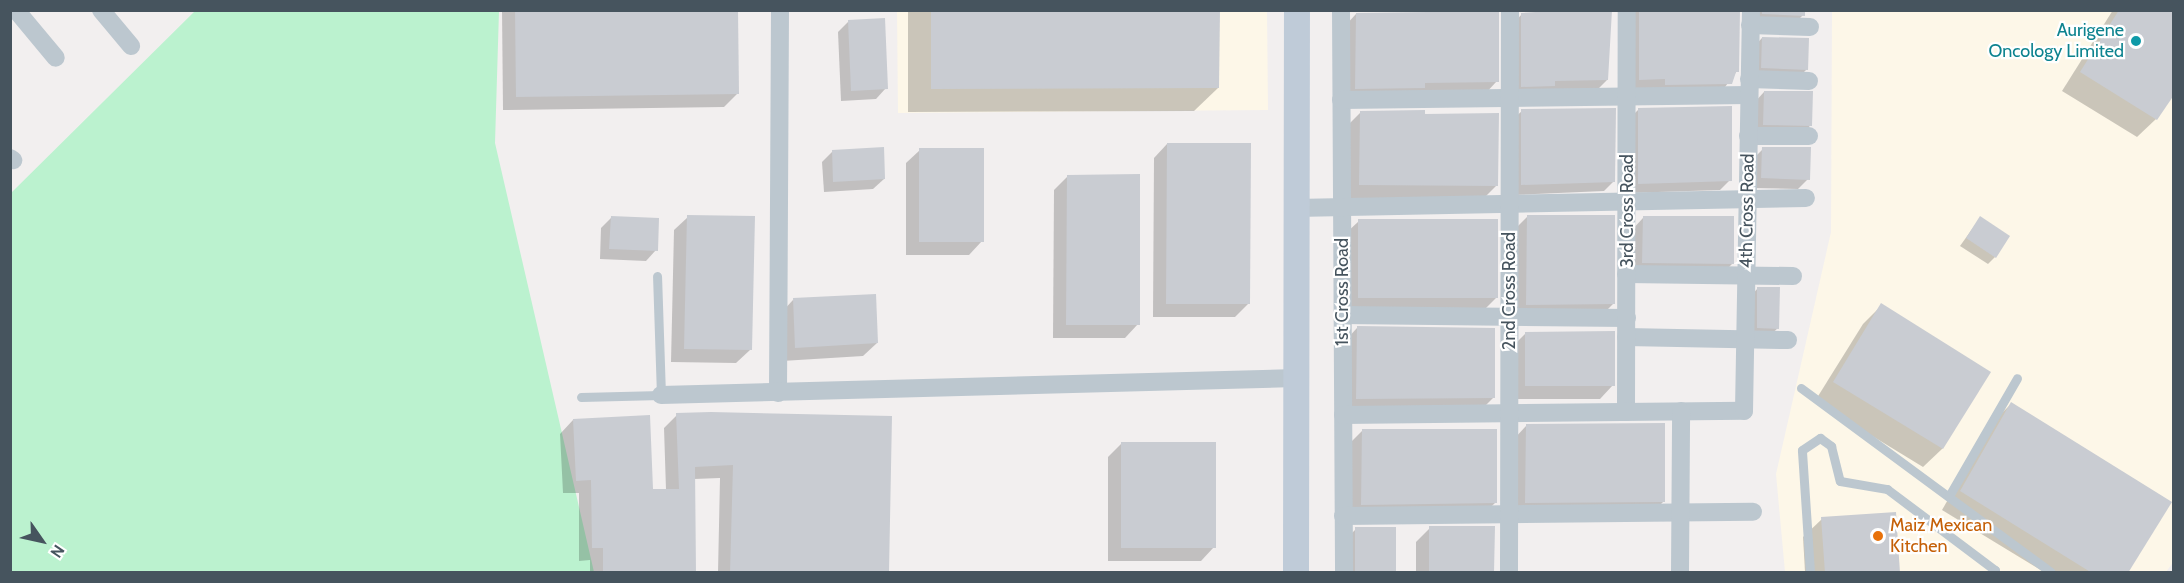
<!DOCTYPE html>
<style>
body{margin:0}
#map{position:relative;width:2184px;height:583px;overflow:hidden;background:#f2efef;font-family:Cabin,sans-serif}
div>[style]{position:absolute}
.commercial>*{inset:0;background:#fdf7e8}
.green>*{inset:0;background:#bbf2cf}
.shadow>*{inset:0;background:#0003}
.building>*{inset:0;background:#c9ccd2}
.lane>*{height:9px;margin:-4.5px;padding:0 4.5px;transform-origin:4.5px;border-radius:4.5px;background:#bcc7cf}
.street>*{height:18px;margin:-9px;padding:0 9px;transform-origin:9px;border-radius:9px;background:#bcc7cf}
.secondary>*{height:26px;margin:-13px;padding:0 13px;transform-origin:13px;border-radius:13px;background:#bfcbd8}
.dots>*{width:16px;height:16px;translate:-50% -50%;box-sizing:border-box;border:3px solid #fff;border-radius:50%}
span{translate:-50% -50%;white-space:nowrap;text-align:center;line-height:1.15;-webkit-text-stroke:4.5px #fff;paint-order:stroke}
.culture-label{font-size:18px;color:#0d838f}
.right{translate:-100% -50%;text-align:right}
.street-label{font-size:18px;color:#46545e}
.food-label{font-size:18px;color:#c56008}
.left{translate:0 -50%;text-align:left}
.frame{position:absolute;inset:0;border:12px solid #46545e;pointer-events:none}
.north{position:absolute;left:12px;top:511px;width:60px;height:60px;-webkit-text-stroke:4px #fff;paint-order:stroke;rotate:124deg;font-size:16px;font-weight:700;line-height:24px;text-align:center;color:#46545e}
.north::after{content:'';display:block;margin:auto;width:21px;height:27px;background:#46545e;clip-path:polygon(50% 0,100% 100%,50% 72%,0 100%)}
</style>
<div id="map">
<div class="commercial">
<i style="clip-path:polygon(897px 11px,1267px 11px,1268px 110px,898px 113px)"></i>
<i style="clip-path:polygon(1832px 11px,2173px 11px,2174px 561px,2166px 572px,1785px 572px,1776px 474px,1831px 232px)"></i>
</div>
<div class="green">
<i style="clip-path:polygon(196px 10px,499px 11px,495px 143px,594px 572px,11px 572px,11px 193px)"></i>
</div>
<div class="shadow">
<i style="clip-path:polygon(502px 10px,737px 10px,738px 93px,724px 107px,503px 110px)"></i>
<i style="clip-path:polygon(908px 10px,1218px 10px,1218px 88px,1194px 111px,908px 112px)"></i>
<i style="clip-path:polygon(1556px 10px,1610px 10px,1607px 80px,1596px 91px,1510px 97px,1511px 26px,1522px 14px,1556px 14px)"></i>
<i style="clip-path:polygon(1628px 10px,1803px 10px,1803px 15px,1792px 26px,1751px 25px,1746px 11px,1738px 11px,1737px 71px,1719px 95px,1629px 90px)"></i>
<i style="clip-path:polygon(2113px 10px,2174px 10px,2156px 119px,2137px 137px,2062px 91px)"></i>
<i style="clip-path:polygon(1356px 14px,1497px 81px,1484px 95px,1342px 102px,1343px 28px)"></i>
<i style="clip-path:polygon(849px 21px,886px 88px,876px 99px,841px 101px,838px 32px)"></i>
<i style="clip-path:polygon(1762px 38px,1807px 69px,1796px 80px,1751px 78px,1752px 49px)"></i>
<i style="clip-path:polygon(1764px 92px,1811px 125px,1800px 135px,1754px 135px,1754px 103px)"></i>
<i style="clip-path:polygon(1639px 109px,1730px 180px,1720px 190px,1628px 193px,1628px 120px)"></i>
<i style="clip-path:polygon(1522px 111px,1614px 181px,1604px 191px,1512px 195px,1512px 120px)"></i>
<i style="clip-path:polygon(1360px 113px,1497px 115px,1497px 185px,1483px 199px,1346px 198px,1347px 126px)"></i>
<i style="clip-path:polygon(1167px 144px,1249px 303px,1235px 317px,1153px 317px,1154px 158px)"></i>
<i style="clip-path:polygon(1763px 149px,1808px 179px,1798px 189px,1752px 188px,1753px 159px)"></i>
<i style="clip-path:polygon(920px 150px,982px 241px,969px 255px,906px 255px,906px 163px)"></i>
<i style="clip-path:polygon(833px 151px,884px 179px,873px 189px,824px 192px,822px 162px)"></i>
<i style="clip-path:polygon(1067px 177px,1138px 324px,1125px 338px,1053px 338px,1054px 190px)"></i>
<i style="clip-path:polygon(688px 217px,750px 350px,736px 363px,671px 362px,674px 230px)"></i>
<i style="clip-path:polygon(1527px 217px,1613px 304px,1600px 317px,1513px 318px,1514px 230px)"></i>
<i style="clip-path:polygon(611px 218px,656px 250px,646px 261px,600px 259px,601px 228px)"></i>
<i style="clip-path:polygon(1643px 218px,1733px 263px,1719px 277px,1629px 276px,1630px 232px)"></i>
<i style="clip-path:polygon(1980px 218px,1995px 257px,1988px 264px,1960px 246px)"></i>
<i style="clip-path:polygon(1359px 221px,1497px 297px,1483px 311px,1345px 311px,1345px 234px)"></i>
<i style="clip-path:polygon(1758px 288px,1778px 328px,1767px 338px,1747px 338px,1748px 299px)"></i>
<i style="clip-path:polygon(793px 300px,877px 343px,863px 356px,782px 361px,780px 314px)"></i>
<i style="clip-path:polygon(1882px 305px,1989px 372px,1942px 449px,1923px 467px,1815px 401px,1863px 324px)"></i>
<i style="clip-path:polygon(1357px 328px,1493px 398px,1480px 411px,1343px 412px,1344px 342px)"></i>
<i style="clip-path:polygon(1526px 333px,1613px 385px,1600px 399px,1512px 399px,1512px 347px)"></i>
<i style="clip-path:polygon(2011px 404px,2126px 572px,2044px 572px,1942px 510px,1992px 423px)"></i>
<i style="clip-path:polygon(677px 415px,887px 572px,718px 572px,720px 478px,694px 479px,695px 572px,590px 572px,590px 560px,579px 561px,579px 493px,563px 493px,560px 434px,573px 420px,651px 490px,666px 490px,664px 428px)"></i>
<i style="clip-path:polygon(1526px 426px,1664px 501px,1650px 515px,1512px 516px,1513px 440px)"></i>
<i style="clip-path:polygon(1362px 431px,1495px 503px,1481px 516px,1348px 518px,1349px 444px)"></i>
<i style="clip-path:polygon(1122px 443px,1214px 547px,1201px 561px,1108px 561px,1108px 457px)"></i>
<i style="clip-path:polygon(1822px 519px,1898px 572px,1805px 572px,1803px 537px)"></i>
<i style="clip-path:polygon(1430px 528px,1493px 572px,1416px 572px,1416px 542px)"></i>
<i style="clip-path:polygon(1356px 529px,1394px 572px,1346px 572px,1346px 539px)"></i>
</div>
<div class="building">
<i style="clip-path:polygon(515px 10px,738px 10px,739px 94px,516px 97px)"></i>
<i style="clip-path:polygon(931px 10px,1220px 10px,1219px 88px,931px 89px)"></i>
<i style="clip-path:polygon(1566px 10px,1612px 10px,1608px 80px,1555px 81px,1555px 86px,1521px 87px,1521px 13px)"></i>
<i style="clip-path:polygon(1639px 10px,1740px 10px,1739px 72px,1736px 72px,1732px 84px,1665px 85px,1665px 79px,1639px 80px)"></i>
<i style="clip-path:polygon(1762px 10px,1805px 10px,1805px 16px,1762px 14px)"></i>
<i style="clip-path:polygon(2119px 10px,2174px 10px,2174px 95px,2157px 120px,2080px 72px)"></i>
<i style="clip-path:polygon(1499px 11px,1499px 82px,1425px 83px,1425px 88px,1355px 89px,1356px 13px)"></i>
<i style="clip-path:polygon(885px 18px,888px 89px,851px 91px,848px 20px)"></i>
<i style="clip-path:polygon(1762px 37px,1809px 38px,1808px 70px,1761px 68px)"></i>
<i style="clip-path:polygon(1764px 91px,1813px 91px,1812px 126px,1763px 125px)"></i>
<i style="clip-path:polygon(1732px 106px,1732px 181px,1638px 184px,1638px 108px)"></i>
<i style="clip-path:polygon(1616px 108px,1615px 182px,1521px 185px,1521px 109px)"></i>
<i style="clip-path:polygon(1425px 110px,1425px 114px,1499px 113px,1498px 186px,1359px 185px,1360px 111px)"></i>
<i style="clip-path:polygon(1167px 143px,1251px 143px,1250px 304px,1166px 304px)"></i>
<i style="clip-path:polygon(884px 147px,885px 179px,833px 182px,832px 150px)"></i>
<i style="clip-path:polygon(1762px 147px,1811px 147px,1810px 180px,1761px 178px)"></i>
<i style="clip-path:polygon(919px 148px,984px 148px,984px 242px,919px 242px)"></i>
<i style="clip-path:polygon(1140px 174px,1140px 325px,1066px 325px,1067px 175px)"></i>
<i style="clip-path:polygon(687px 215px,755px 216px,752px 350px,684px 349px)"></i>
<i style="clip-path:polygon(1527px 215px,1615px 215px,1615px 304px,1526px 305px)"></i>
<i style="clip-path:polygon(611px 216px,659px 218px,658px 251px,609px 249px)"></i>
<i style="clip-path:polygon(1643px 216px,1734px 216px,1734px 264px,1642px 263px)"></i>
<i style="clip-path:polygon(1980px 216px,2010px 236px,1996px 258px,1966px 238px)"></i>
<i style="clip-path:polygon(1358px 219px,1498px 219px,1498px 298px,1358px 298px)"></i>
<i style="clip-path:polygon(1757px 287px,1780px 287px,1779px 329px,1757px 328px)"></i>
<i style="clip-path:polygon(876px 294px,878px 343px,795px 348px,793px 298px)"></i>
<i style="clip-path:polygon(1881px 303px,1991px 372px,1943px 449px,1833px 382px)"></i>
<i style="clip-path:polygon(1357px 326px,1495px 328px,1495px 398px,1356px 399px)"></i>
<i style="clip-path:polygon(1615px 331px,1615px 386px,1525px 386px,1525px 332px)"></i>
<i style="clip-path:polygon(2011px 402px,2172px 502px,2128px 573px,2092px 573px,1960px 491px)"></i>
<i style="clip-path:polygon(711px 412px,892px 416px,889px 573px,730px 573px,733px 465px,695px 467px,696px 573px,603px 573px,603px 548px,592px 548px,591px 480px,576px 481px,573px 419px,650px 415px,653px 489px,679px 489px,676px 413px)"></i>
<i style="clip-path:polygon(1665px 423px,1665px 502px,1525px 503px,1526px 424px)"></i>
<i style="clip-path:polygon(1362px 429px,1497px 429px,1497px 503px,1361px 505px)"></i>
<i style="clip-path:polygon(1121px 442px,1216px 442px,1216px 548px,1121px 548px)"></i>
<i style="clip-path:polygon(1896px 512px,1900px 573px,1825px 573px,1821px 517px)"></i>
<i style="clip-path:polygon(1429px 526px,1495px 526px,1494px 573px,1429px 573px)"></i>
<i style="clip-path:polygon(1355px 527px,1396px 527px,1396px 573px,1355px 573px)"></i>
</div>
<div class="lane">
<i style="left:1801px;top:388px;width:310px;rotate:36.4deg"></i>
<i style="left:581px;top:397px;width:80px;rotate:-1.4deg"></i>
<i style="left:661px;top:395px;width:119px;rotate:-91.9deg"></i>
<i style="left:1949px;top:496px;width:136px;rotate:-60deg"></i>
<i style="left:1810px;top:572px;width:122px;rotate:-93.8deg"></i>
<i style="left:1802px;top:450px;width:22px;rotate:-34deg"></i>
<i style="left:1820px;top:438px;width:14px;rotate:36deg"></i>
<i style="left:1831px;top:446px;width:36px;rotate:76deg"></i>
<i style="left:1840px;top:481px;width:48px;rotate:9.7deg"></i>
<i style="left:1887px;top:489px;width:135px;rotate:36.9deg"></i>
<i style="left:1995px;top:570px;width:2px;rotate:117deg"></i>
</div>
<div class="street">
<i style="left:16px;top:10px;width:62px;rotate:50.2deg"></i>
<i style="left:101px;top:10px;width:47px;rotate:50.2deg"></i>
<i style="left:1341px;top:10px;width:562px;rotate:89.69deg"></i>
<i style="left:1750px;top:25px;width:60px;rotate:1.9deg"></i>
<i style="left:1749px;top:79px;width:60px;rotate:1.9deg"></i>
<i style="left:1341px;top:100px;width:408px;rotate:-0.7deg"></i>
<i style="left:1748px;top:136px;width:61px"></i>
<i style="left:10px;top:158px;width:4px;rotate:34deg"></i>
<i style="left:1295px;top:208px;width:511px;rotate:-1.12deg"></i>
<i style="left:1626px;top:274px;width:167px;rotate:0.7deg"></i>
<i style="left:1342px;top:315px;width:285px;rotate:0.6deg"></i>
<i style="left:1626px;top:337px;width:162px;rotate:1.1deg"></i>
<i style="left:778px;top:393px;width:383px;rotate:-89.7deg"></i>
<i style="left:661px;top:395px;width:635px;rotate:-1.53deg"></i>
<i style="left:1626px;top:412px;width:402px;rotate:-89.9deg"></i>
<i style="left:1343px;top:415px;width:401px;rotate:-0.6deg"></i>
<i style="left:1744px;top:411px;width:401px;rotate:-89deg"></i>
<i style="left:1343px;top:516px;width:410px;rotate:-0.6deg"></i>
<i style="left:1509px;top:572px;width:562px;rotate:-89.9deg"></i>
<i style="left:1680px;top:572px;width:161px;rotate:-89.6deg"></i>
</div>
<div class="secondary">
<i style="left:1296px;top:572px;width:562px;rotate:-89.9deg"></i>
</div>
<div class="dots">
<i style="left:2136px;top:41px;background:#0f9aa8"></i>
<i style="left:1878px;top:536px;background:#e8710a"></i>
</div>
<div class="culture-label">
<span class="right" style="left:2124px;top:41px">Aurigene<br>Oncology Limited</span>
</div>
<div class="street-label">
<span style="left:1627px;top:211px;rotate:-90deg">3rd Cross Road</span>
<span style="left:1747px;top:211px;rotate:-89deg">4th Cross Road</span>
<span style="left:1509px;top:291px;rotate:-90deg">2nd Cross Road</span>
<span style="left:1342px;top:292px;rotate:-90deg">1st Cross Road</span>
</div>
<div class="food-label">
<span class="left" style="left:1890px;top:536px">Maiz Mexican<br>Kitchen</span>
</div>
<div class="frame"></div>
<div class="north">N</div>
</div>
